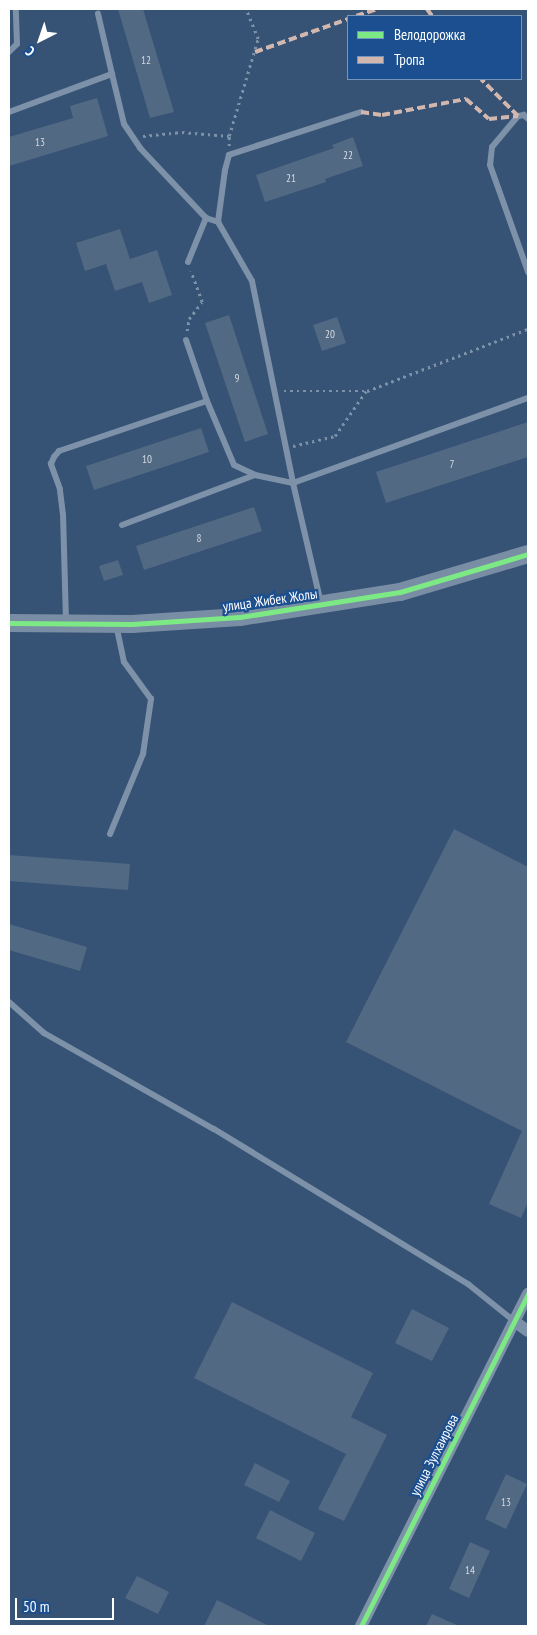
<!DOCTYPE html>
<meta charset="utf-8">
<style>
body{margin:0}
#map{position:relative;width:537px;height:1635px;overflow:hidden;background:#365274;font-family:"PT Sans Narrow",sans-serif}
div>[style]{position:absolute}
.building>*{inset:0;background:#526984}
.path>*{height:2.5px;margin-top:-1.25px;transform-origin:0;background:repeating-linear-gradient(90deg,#7d92a8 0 2.5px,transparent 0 6.5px)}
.lane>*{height:6px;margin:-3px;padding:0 3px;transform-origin:3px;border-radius:3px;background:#7d92a8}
.street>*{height:12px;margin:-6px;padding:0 6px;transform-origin:6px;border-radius:6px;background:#7d92a8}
.secondary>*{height:18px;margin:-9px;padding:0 9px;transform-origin:9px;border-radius:9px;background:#798da4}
.quiet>*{height:4px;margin-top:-2px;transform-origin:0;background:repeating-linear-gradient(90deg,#d1b7ad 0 8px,transparent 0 12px)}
.cycleway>*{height:5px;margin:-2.5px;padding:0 2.5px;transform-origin:2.5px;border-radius:2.5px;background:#7ce984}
span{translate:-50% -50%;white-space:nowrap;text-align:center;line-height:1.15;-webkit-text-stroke:4.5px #1b4f8f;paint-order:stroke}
.number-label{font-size:11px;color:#d4dae0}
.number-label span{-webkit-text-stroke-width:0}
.street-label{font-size:14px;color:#fff}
.frame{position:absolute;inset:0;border:10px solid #fff;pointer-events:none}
.legend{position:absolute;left:347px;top:15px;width:175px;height:65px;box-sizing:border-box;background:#1b4f8f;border:1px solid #7695bc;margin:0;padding:6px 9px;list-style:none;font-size:15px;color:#fff}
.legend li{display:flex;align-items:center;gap:10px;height:25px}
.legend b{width:25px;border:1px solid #7695bc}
.north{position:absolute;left:15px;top:15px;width:50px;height:50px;-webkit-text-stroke:4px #1b4f8f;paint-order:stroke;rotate:221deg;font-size:14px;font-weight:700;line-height:20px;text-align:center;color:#fff}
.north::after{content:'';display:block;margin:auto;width:18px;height:22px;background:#fff;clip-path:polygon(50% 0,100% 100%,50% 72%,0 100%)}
.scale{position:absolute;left:15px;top:1598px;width:99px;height:22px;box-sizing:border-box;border:2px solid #fff;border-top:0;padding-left:6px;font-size:15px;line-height:18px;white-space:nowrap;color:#fff;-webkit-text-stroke:4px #1b4f8f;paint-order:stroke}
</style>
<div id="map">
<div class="building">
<i style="clip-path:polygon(118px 9px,143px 9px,174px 112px,150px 118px)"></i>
<i style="clip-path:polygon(97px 98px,108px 136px,9px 166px,9px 137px,73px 118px,70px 106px)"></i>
<i style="clip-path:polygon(353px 137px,363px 166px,325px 179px,326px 182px,265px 202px,256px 175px,334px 148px,332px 145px)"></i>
<i style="clip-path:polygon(120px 229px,130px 259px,157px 250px,172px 295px,149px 303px,142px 282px,115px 291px,106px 264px,85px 271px,76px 243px)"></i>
<i style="clip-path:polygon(229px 315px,268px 434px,245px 442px,205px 323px)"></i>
<i style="clip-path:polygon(337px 317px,346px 343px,322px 351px,313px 325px)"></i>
<i style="clip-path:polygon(528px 422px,528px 457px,386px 503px,376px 472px)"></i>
<i style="clip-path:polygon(201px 428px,209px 452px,94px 490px,86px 466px)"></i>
<i style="clip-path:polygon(254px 507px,262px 531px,144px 570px,136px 546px)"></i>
<i style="clip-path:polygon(118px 560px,123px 575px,104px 581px,99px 566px)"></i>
<i style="clip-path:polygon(454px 829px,528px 867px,528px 1202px,521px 1218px,489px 1204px,522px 1131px,346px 1042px)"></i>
<i style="clip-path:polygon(9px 855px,130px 864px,128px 890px,9px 881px)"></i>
<i style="clip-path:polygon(9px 924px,87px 947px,80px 971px,9px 950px)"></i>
<i style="clip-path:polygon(232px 1302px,373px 1373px,351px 1417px,387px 1435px,344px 1521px,318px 1509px,346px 1454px,194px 1378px)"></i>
<i style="clip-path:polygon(412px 1309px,449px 1328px,432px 1361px,395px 1343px)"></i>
<i style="clip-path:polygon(255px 1463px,290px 1481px,279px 1502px,244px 1485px)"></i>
<i style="clip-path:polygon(506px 1474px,527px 1484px,506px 1529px,485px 1519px)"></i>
<i style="clip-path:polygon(270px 1510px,315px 1533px,301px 1561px,256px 1538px)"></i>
<i style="clip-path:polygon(470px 1542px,490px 1551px,469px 1598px,449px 1589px)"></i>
<i style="clip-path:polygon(137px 1576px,169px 1592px,158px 1614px,125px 1598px)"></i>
<i style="clip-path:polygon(217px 1600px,269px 1626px,204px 1626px)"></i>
<i style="clip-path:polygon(432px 1614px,459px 1626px,426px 1626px)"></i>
</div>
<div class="path">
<i style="left:143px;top:136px;width:39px;rotate:-6deg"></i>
<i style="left:182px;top:132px;width:47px;rotate:4.9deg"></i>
<i style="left:229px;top:146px;width:10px;rotate:-90deg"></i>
<i style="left:229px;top:136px;width:101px;rotate:-73.4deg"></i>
<i style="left:258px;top:39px;width:32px;rotate:-112deg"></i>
<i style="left:187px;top:331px;width:12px;rotate:-81deg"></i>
<i style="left:189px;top:319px;width:21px;rotate:-53deg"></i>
<i style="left:202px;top:302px;width:33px;rotate:-110deg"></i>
<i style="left:284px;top:391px;width:83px"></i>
<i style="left:367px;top:391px;width:173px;rotate:-21.1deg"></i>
<i style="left:293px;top:446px;width:43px;rotate:-13.4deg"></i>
<i style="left:335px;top:436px;width:55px;rotate:-55.4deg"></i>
</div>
<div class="lane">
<i style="left:9px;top:52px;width:11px;rotate:-45deg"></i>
<i style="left:17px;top:44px;width:35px;rotate:-92deg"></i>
<i style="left:112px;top:74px;width:51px;rotate:76.5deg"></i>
<i style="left:124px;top:124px;width:29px;rotate:56deg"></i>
<i style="left:140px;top:148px;width:96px;rotate:46.7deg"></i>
<i style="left:9px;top:112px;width:110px;rotate:-20.3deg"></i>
<i style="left:112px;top:74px;width:62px;rotate:-103.1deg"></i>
<i style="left:361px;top:112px;width:139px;rotate:162deg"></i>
<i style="left:229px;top:155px;width:16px;rotate:105deg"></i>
<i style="left:225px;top:170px;width:52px;rotate:97.7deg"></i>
<i style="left:218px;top:222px;width:68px;rotate:60deg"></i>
<i style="left:252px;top:281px;width:206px;rotate:78.5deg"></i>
<i style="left:293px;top:483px;width:250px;rotate:-19.9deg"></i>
<i style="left:528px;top:119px;width:6px;rotate:-135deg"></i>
<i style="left:524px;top:115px;width:6px;rotate:171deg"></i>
<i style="left:518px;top:116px;width:40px;rotate:130deg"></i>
<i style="left:492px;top:147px;width:18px;rotate:96deg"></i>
<i style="left:490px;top:165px;width:114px;rotate:70.4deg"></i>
<i style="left:188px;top:262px;width:48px;rotate:-67.8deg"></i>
<i style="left:206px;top:218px;width:13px;rotate:18deg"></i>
<i style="left:186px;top:340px;width:65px;rotate:71deg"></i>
<i style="left:207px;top:401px;width:69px;rotate:67.1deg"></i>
<i style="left:234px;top:465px;width:23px;rotate:25deg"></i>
<i style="left:255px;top:475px;width:39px;rotate:12deg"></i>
<i style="left:293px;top:483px;width:123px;rotate:76.9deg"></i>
<i style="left:122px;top:525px;width:142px;rotate:-20.6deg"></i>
<i style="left:66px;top:621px;width:106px;rotate:-91.6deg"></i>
<i style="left:63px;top:515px;width:26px;rotate:-97deg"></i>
<i style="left:60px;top:489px;width:27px;rotate:-110deg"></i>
<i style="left:51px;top:464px;width:8px;rotate:-67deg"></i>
<i style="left:54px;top:457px;width:8px;rotate:-50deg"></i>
<i style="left:59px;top:451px;width:156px;rotate:-18.7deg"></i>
<i style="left:110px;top:834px;width:87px;rotate:-67.6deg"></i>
<i style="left:143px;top:754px;width:56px;rotate:-81.7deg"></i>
<i style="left:151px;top:699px;width:46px;rotate:-126.1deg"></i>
<i style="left:124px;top:662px;width:38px;rotate:-102deg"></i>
<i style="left:9px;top:1002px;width:47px;rotate:41.5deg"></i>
<i style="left:44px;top:1033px;width:195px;rotate:29.5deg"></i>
<i style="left:214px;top:1129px;width:298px;rotate:31.4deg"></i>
<i style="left:468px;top:1284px;width:59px;rotate:38.8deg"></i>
</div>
<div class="street">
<i style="left:514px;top:1321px;width:17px;rotate:36deg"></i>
<i style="left:361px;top:1626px;width:372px;rotate:-63.3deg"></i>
</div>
<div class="secondary">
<i style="left:9px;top:623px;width:123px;rotate:0.5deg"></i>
<i style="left:132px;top:624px;width:108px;rotate:-3.7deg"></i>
<i style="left:240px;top:617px;width:162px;rotate:-8.9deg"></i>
<i style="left:400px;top:592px;width:134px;rotate:-16.5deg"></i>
</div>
<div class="quiet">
<i style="left:427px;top:9px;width:9px;rotate:54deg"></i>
<i style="left:356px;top:16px;width:22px;rotate:-18deg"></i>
<i style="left:255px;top:52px;width:99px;rotate:-19.5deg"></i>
<i style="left:361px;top:112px;width:21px;rotate:8deg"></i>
<i style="left:382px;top:115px;width:86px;rotate:-10.8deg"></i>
<i style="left:466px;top:99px;width:30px;rotate:41deg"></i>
<i style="left:489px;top:119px;width:29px;rotate:-6deg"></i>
<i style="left:518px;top:116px;width:52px;rotate:-135deg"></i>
</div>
<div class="cycleway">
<i style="left:9px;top:623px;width:123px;rotate:0.5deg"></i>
<i style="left:132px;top:624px;width:108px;rotate:-3.7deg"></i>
<i style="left:240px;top:617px;width:162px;rotate:-8.9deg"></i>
<i style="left:400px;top:592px;width:134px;rotate:-16.5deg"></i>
<i style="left:361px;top:1626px;width:372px;rotate:-63.3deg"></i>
</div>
<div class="number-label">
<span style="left:146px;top:60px">12</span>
<span style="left:40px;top:142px">13</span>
<span style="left:348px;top:155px">22</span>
<span style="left:291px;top:178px">21</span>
<span style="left:330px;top:334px">20</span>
<span style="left:237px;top:378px">9</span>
<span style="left:147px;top:459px">10</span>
<span style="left:452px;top:464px">7</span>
<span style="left:199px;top:538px">8</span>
<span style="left:506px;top:1502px">13</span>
<span style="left:470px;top:1570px">14</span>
</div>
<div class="street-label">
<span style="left:270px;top:600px;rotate:-8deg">улица Жибек Жолы</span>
<span style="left:434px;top:1455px;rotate:-63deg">улица Зулхаирова</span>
</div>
<div class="frame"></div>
<ul class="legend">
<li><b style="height:6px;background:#7ce984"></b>Велодорожка</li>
<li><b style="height:6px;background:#d1b7ad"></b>Тропа</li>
</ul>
<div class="north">С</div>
<div class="scale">50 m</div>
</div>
